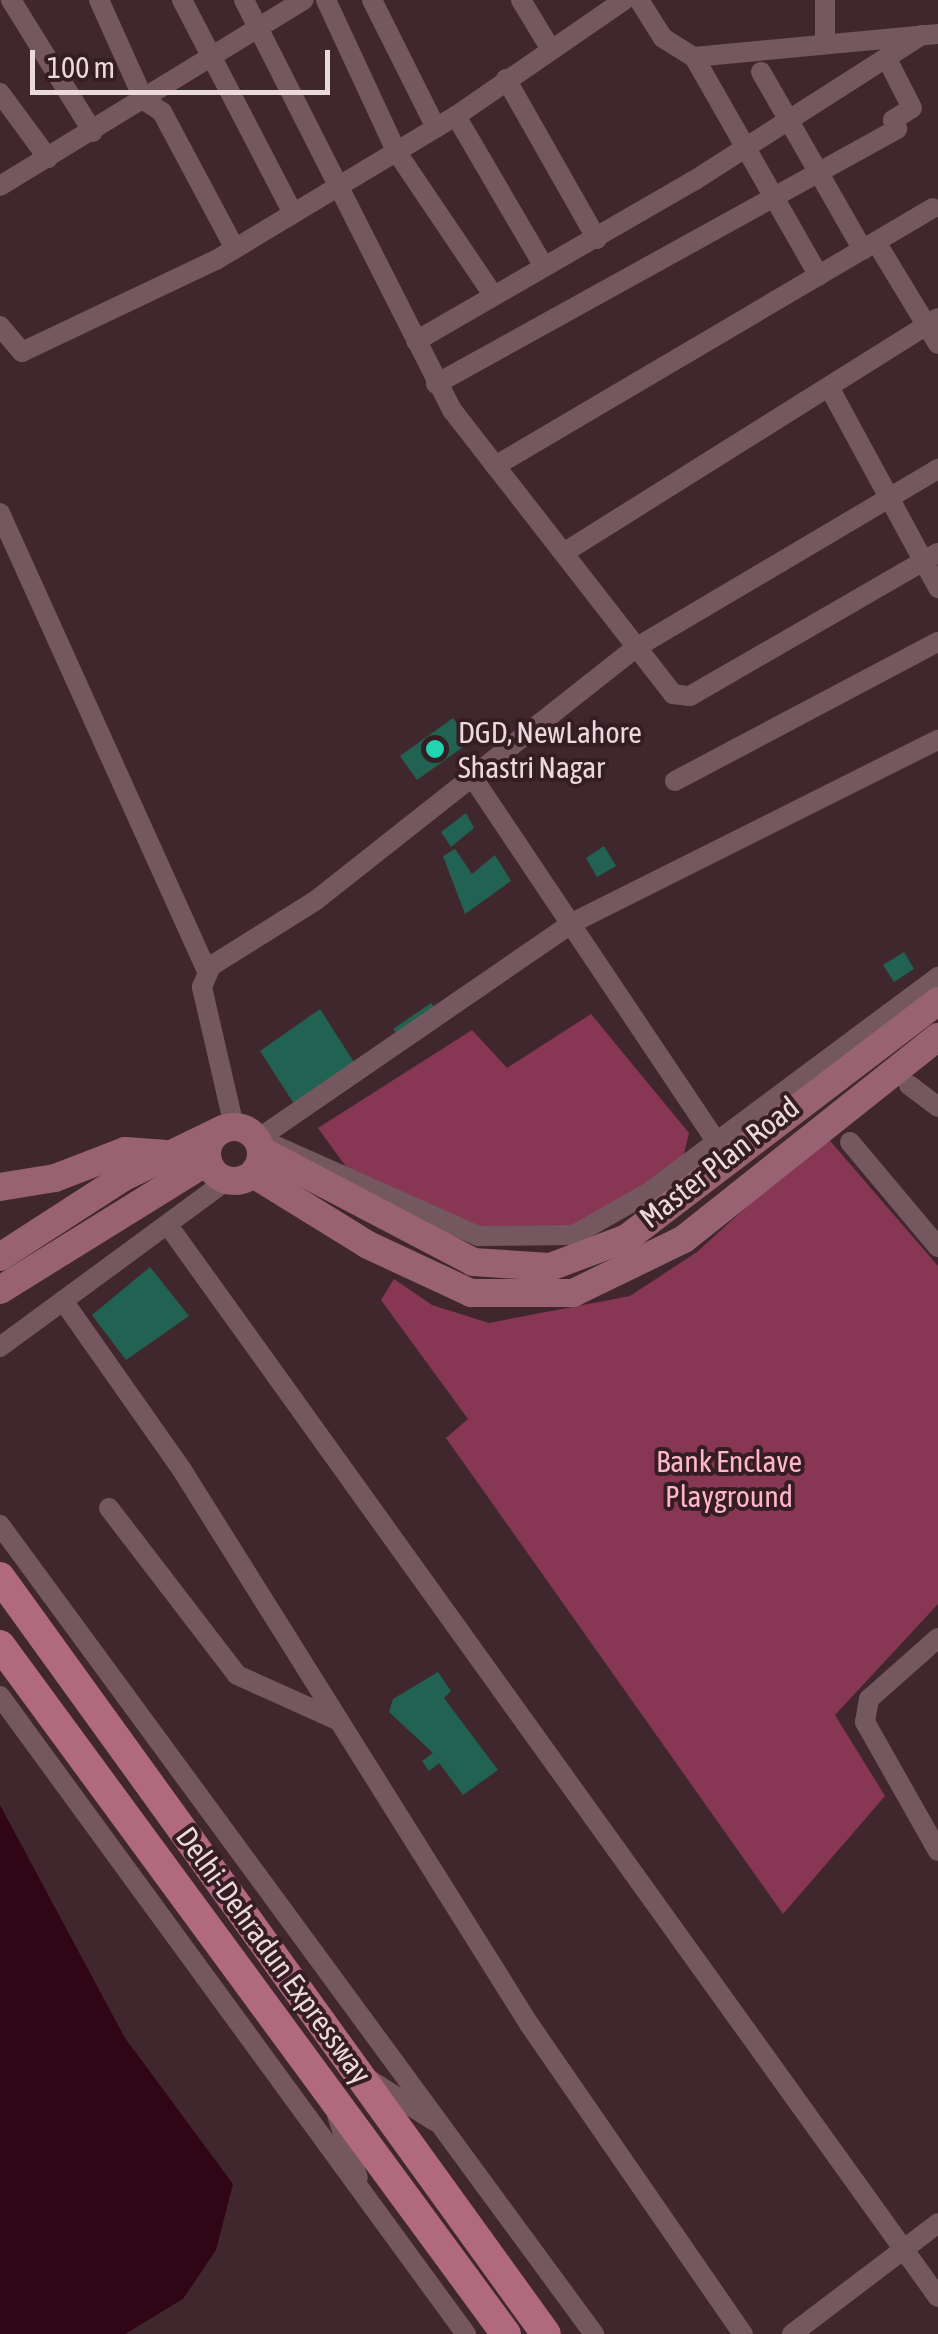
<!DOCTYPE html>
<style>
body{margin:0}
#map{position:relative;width:938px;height:2334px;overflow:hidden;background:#40272e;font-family:"Asap Condensed",sans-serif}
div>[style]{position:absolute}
.green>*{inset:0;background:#873754}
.water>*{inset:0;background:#300617}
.building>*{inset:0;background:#226252}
.minor>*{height:20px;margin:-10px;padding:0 10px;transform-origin:10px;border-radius:10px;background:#74575f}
.major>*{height:28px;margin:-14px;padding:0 14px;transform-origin:14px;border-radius:14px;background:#996273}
.major>.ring{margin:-14px;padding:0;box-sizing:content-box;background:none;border:28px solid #996273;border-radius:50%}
.highway>*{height:30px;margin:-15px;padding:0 15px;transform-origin:15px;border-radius:15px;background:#b16980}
.dots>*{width:28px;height:28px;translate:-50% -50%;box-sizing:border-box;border:5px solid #361d24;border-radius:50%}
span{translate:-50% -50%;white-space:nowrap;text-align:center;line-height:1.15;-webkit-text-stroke:8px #361d24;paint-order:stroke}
.poi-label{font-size:30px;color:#ead9dd}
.left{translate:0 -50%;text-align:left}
.street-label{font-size:30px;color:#ead9dd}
.park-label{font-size:30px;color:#ffb6cb}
.scale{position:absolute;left:30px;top:50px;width:300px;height:45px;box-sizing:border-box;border:5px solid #ead9dd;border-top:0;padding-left:12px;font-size:30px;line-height:35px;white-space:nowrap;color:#ead9dd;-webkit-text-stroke:8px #361d24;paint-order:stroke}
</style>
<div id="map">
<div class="green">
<i style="clip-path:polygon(591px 1014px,689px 1133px,682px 1162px,574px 1235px,499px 1240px,347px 1168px,318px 1128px,472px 1030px,507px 1068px)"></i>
<i style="clip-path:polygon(825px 1135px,938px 1266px,938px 1604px,835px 1715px,885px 1796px,783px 1914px,446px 1438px,468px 1419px,381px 1300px,394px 1279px,432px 1305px,489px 1323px,630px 1296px,697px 1252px)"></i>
</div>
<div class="water">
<i style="clip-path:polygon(0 1805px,125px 2038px,233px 2184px,216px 2250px,183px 2299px,125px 2334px,0 2334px)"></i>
</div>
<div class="building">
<i style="clip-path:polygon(453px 718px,470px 742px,417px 780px,400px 756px)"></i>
<i style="clip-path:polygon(466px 813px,474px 828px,451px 847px,441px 832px)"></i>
<i style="clip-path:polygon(604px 846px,616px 866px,597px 877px,586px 858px)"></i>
<i style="clip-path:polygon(455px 849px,472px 874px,495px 855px,511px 881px,465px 914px,443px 856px)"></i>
<i style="clip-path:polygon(904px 952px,914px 969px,894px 982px,883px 965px)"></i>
<i style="clip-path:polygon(431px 1003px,439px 1013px,401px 1039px,393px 1029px)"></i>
<i style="clip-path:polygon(320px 1009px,359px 1070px,298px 1110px,260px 1051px)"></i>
<i style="clip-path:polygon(150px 1267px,189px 1316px,126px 1360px,92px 1315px)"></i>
<i style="clip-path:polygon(438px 1672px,451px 1691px,444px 1698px,498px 1770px,463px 1795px,439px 1763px,429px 1771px,422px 1761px,433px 1753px,389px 1712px,393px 1699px)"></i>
</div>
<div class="minor">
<i style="left:11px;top:0;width:155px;rotate:58.2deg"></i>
<i style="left:99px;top:0;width:110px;rotate:65.8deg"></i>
<i style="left:144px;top:100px;width:22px;rotate:34deg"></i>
<i style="left:162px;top:112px;width:155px;rotate:61.9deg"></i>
<i style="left:182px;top:0;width:240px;rotate:62.5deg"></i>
<i style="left:244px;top:0;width:460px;rotate:63.1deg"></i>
<i style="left:452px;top:410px;width:360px;rotate:52.1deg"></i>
<i style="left:673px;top:694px;width:17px;rotate:7deg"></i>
<i style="left:690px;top:696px;width:286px;rotate:-30deg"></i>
<i style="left:326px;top:0;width:166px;rotate:65.1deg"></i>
<i style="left:396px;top:151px;width:174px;rotate:56deg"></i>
<i style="left:372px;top:0;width:143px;rotate:63.4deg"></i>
<i style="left:521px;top:0;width:56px;rotate:58.9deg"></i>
<i style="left:639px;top:0;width:45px;rotate:57.7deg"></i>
<i style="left:663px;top:38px;width:36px;rotate:32deg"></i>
<i style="left:694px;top:57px;width:245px;rotate:-5.4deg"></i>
<i style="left:825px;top:0;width:43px;rotate:90deg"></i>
<i style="left:694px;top:57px;width:252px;rotate:60.3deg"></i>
<i style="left:761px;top:72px;width:205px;rotate:60.2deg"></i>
<i style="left:506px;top:79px;width:184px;rotate:60.4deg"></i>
<i style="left:0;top:93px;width:81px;rotate:53.6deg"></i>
<i style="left:456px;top:116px;width:173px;rotate:59.7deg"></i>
<i style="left:0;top:186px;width:356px;rotate:-31.5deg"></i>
<i style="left:876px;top:242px;width:119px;rotate:58.7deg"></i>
<i style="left:0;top:326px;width:34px;rotate:50deg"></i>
<i style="left:22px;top:352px;width:215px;rotate:-25.4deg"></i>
<i style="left:216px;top:260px;width:280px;rotate:-31deg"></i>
<i style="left:456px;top:116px;width:204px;rotate:-34.6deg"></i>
<i style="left:416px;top:341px;width:322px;rotate:-30deg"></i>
<i style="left:695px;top:180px;width:269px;rotate:-32.6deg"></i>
<i style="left:436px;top:384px;width:527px;rotate:-28.95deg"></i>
<i style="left:897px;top:129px;width:10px;rotate:-114deg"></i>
<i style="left:893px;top:120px;width:22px;rotate:-32deg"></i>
<i style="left:912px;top:108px;width:55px;rotate:-117deg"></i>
<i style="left:829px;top:387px;width:229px;rotate:61.5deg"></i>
<i style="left:495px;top:466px;width:508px;rotate:-30.5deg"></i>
<i style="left:0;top:513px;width:503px;rotate:65.68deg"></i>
<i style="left:565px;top:552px;width:440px;rotate:-32.1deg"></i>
<i style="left:473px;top:778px;width:437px;rotate:56.2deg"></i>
<i style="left:675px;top:781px;width:297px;rotate:-27.9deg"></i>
<i style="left:909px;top:1085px;width:36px;rotate:37deg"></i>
<i style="left:234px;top:1126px;width:143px;rotate:-103deg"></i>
<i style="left:202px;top:987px;width:23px;rotate:-67deg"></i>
<i style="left:211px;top:966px;width:123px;rotate:-32deg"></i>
<i style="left:315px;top:901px;width:410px;rotate:-38.3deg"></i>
<i style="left:637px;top:647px;width:350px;rotate:-30.6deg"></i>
<i style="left:258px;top:1139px;width:381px;rotate:-34.5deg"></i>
<i style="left:572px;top:923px;width:409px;rotate:-26.6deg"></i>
<i style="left:260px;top:1139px;width:239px;rotate:24deg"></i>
<i style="left:478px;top:1236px;width:96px;rotate:-0.6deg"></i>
<i style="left:574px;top:1235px;width:85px;rotate:-29.6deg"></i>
<i style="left:648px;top:1193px;width:362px;rotate:-36.7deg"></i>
<i style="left:850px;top:1142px;width:137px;rotate:50deg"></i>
<i style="left:170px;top:1228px;width:1316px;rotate:54.31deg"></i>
<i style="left:64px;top:1302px;width:205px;rotate:54.9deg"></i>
<i style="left:182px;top:1470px;width:654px;rotate:57.94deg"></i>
<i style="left:529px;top:2024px;width:377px;rotate:55.4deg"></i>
<i style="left:0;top:1347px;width:282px;rotate:-36.3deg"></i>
<i style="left:109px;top:1508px;width:210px;rotate:52.5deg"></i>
<i style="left:237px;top:1675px;width:107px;rotate:24.2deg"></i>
<i style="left:0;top:1525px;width:1004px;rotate:53.71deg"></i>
<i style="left:938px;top:1638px;width:92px;rotate:138.5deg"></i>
<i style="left:869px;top:1699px;width:23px;rotate:100deg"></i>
<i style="left:865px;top:1722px;width:148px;rotate:60.5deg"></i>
<i style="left:0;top:1696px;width:790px;rotate:53.86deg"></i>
<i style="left:370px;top:2080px;width:76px;rotate:32.6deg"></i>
<i style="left:337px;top:2115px;width:66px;rotate:71.6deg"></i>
<i style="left:792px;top:2334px;width:183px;rotate:-37.2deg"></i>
</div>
<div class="major">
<i class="ring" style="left:207px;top:1127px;width:26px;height:26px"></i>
<i style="left:262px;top:1151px;width:238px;rotate:27.7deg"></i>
<i style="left:473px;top:1262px;width:77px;rotate:3.7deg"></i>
<i style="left:550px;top:1267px;width:82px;rotate:-20.6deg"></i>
<i style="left:627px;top:1238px;width:391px;rotate:-37.3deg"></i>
<i style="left:253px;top:1174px;width:135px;rotate:31.7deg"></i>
<i style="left:368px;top:1245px;width:114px;rotate:25deg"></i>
<i style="left:471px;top:1293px;width:102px"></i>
<i style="left:573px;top:1293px;width:123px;rotate:-25.9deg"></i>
<i style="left:684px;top:1239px;width:325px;rotate:-38.5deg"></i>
<i style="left:0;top:1187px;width:56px;rotate:-9.3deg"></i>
<i style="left:55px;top:1178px;width:75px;rotate:-21.1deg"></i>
<i style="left:125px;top:1151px;width:39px;rotate:4deg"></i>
<i style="left:0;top:1257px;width:145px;rotate:-32.9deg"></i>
<i style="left:122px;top:1178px;width:112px;rotate:-25.9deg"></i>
<i style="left:0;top:1290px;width:245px;rotate:-31.8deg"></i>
</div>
<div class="highway">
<i style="left:0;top:1577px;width:933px;rotate:54.2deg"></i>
<i style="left:0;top:1645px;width:855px;rotate:53.71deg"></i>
</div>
<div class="dots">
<i style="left:435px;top:749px;background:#20d5b0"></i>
</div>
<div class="poi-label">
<span class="left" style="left:458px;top:749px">DGD, NewLahore<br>Shastri Nagar</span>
</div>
<div class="street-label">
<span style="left:719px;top:1162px;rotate:-38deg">Master Plan Road</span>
<span style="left:274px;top:1955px;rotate:54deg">Delhi-Dehradun Expressway</span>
</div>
<div class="park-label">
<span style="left:729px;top:1478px">Bank Enclave<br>Playground</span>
</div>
<div class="scale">100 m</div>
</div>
